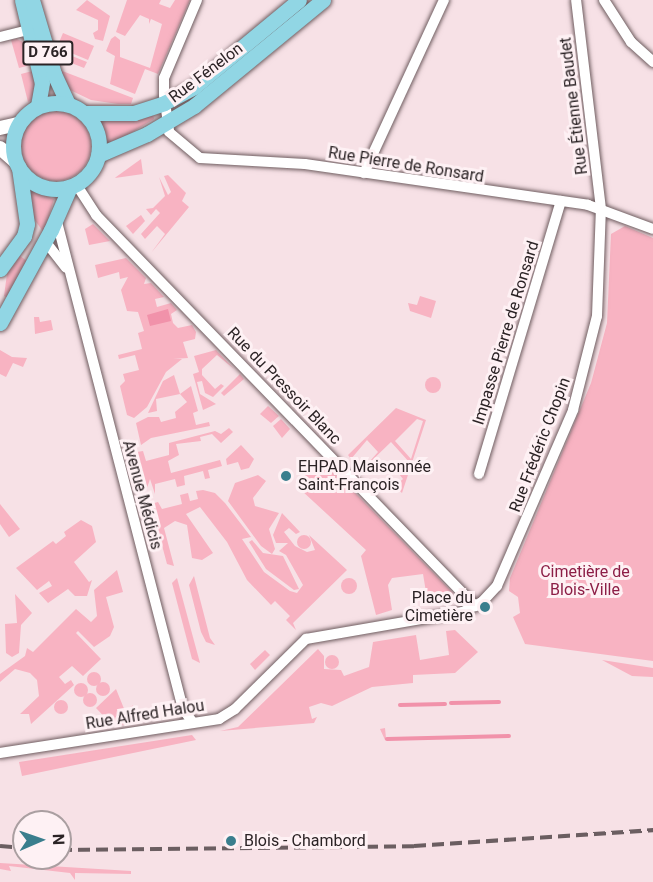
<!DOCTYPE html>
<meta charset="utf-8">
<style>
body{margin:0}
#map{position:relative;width:653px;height:882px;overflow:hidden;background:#f7e1e6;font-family:Roboto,sans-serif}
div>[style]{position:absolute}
.green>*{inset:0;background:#f8b3c2}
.round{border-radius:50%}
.water>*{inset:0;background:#f192aa}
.stream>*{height:4px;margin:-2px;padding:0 2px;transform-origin:2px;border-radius:2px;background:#f192aa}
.roads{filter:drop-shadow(0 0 2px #6f5d60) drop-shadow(0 0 2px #6f5d60)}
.street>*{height:10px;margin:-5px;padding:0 5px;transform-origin:5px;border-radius:5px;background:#fff}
.secondary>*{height:14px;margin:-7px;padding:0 7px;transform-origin:7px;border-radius:7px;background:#fff}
.primary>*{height:15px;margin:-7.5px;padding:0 7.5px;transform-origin:7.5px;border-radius:7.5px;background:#91d6e4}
.primary>.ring{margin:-7.5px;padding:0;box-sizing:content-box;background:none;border:15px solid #91d6e4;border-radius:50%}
.rail>*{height:4px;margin-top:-2px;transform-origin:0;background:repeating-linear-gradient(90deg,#6b5e61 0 12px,transparent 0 18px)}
.dots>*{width:16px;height:16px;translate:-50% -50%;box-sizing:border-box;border:3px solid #fef1f4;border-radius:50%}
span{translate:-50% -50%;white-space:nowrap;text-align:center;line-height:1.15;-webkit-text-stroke:6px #fef1f4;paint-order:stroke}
.shield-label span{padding:2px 4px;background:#fef1f4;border:2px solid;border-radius:4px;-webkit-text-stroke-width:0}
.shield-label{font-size:15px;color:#2b2325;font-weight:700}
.street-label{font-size:16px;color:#2b2325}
.poi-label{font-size:16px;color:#2b2325}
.left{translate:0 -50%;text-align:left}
.right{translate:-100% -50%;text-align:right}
.park-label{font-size:16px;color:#8c1e46}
.north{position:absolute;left:12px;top:810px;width:60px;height:60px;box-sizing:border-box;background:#fef1f4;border:2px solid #aa9fa1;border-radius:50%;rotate:88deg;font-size:16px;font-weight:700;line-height:24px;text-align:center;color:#2b2325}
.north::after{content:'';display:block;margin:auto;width:21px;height:27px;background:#3a7e8d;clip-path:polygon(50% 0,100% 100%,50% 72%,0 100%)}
</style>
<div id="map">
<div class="green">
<i style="clip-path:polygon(87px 0,110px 16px,103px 41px,95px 39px,93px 33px,98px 30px,98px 20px,76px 10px)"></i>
<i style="clip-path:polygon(127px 0,161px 0,159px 4px,170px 8px,175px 0,190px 0,158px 74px,145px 69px,135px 94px,110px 84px,115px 56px,106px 51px,111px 39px,115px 36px,120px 40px,120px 57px,150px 68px,162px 24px,151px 19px,149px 24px,149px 19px,140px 15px,125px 36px,116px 32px)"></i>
<i style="clip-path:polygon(63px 33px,94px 46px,88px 60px,57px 47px)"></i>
<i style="clip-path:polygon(17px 39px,25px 43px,34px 64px,19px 68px,11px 40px)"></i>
<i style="clip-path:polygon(62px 52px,87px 62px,84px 68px,59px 58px)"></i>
<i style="clip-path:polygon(57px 69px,133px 98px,131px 104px,118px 104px,91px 100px,68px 89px)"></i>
<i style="clip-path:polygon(36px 70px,34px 98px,28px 102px,21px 74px)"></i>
<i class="round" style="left:21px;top:111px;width:70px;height:70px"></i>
<i style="clip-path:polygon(153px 114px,154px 119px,108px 147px,100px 121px)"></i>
<i style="clip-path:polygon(141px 159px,143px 174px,115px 178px,116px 177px)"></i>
<i style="clip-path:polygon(168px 175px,186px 193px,182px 201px,189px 207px,151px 253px,165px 234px,157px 226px,145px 239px,141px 234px,160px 213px,156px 209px,151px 215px,146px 209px,153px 208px,165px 196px,159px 177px,168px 195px,171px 192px,164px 176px)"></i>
<i style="clip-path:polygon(27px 188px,54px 199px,44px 233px,32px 216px)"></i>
<i style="clip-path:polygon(141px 215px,145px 221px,133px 234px,126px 226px)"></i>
<i style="clip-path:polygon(93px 224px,110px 241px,89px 245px,85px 229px)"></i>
<i style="clip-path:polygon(625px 226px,653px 238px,653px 661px,525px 644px,513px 617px,520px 613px,518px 597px,509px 591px,510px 578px,591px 383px,607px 323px,611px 234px)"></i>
<i style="clip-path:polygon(20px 256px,27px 261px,8px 298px,4px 296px,7px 274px)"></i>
<i style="clip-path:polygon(126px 258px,146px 278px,144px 284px,151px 283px,164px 297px,155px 299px,157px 307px,171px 303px,177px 310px,171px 314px,173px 323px,178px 328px,192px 325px,196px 332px,195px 339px,183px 342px,188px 358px,173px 359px,182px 359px,166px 372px,147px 407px,134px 418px,127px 415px,120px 386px,125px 381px,123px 374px,139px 370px,135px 355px,119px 359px,118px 355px,142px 349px,138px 333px,144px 331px,138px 312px,127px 311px,121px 290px,128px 277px,120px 279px,119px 272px,98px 278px,95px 265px)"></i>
<i style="clip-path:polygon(420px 296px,436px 301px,431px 318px,410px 311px,408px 303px,417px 305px)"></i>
<i style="clip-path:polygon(34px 317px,39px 317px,40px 322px,51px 320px,53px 330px,35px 334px)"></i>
<i style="clip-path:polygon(0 350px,12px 357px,27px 358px,23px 367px,13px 363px,6px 377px,0 374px)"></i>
<i style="clip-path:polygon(216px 350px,234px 369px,217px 355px,202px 369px,202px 375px,215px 389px,221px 384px,224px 386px,213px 397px,205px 393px,202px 381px,197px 382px,200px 394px,216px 404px,203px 410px,193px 374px,199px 372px,194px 356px)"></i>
<i style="clip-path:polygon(240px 374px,244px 379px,224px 396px,221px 393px)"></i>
<i style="clip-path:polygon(174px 375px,180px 394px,191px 386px,198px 411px,193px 413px,196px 425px,209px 422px,210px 426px,151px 438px,141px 445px,136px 423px,148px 417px,159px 417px,161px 422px,176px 418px,175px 412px,187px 402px,180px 394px,156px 399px,157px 411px,148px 413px,163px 381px)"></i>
<i class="round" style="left:425px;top:377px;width:16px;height:16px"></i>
<i style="clip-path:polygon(268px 406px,279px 416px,271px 423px,260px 414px)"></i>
<i style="clip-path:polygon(evenodd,396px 408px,426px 420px,402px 493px,395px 486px,403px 479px,399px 474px,410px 463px,391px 442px,362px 470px,378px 452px,367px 440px,351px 459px,348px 455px,396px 408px,417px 419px,423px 421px,411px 459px,395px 441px,417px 419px)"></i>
<i style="clip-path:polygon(281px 419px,290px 429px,282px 438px,273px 426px)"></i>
<i style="clip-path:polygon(229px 428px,233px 432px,221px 443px,212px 434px,200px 437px,201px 441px,176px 444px,179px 455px,168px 461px,171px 473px,220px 460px,222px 466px,208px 470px,210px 478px,205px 479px,203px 471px,184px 476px,185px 485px,177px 487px,175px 479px,155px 484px,155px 494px,150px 479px,147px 488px,137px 452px,143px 451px,146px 461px,169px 455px,169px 443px,215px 431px,221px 434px)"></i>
<i style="clip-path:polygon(241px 445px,254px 459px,249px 468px,241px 470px,238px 462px,227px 465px,226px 459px)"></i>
<i style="clip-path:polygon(322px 459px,453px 593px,451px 600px,428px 604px,423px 574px,392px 578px,388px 585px,392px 610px,376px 615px,361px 556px,366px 550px,301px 490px,307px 490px,299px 481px)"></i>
<i style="clip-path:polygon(258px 475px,266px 481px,253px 498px,255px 506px,279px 513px,269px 529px,275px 549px,272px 554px,261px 546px,228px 501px,235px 483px)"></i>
<i style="clip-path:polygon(203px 490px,215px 493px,225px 503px,251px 537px,242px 539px,264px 572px,290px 591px,297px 593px,303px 585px,286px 555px,279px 551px,288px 543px,276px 543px,273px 535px,282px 513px,300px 532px,296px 534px,289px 528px,284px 532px,295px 546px,307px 552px,315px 550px,309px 535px,347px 570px,293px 623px,296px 630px,286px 620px,290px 616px,275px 601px,271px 605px,247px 580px,227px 542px,200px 507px,186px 514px,213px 553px,202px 560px,192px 558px,187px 525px,175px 521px,164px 528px,174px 566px,167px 564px,151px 504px,158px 502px,162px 509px,182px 504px,180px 495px,188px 493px,190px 501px,198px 499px,196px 491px)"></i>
<i style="clip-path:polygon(0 504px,20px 529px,9px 537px,0 524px)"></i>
<i style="clip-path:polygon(81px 520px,92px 526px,96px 542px,74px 562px,89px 582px,92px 580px,87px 596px,75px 596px,68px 589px,48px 603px,39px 593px,52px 586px,49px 581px,37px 590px,16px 568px,53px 541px,56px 544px,66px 536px,64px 532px)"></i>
<i class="round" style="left:297px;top:535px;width:14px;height:14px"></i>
<i style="clip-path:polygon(252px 540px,263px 553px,283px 556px,299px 589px,294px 590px,266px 569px,249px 542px)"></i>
<i style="clip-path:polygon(117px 570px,123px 592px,106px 597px,114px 627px,110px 636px,94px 647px,78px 631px,76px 633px,101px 659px,83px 676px,72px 666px,59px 677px,65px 684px,71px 680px,74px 685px,31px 724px,29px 714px,20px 714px,39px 696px,37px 680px,30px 673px,15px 669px,0 682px,0 674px,25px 656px,27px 648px,33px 652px,76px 609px,91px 622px,97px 616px,94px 590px)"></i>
<i style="clip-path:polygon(194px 576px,210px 638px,215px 645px,206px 642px,201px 632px,189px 585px)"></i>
<i class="round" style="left:341px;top:578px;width:16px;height:16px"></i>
<i style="clip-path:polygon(177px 578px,200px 663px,192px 659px,172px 583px)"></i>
<i style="clip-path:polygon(15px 594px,32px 613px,21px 625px,19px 653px,12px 657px,6px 653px,5px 624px,17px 623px)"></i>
<i style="clip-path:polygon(455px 630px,478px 652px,455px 673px,413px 675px,413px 683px,372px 687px,332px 706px,321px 703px,309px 707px,312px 719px,317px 717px,314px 723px,220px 731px,238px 727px,318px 649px,324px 656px,324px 669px,341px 670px,344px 676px,369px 667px,373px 642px,416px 635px,420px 660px,449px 655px,446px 631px)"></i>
<i style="clip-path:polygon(265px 650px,270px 655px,255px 670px,250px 664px)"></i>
<i class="round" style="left:325px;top:655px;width:14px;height:14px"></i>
<i style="clip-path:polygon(602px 660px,653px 668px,653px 677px,632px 676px)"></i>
<i class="round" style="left:87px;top:672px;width:14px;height:14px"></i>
<i class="round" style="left:96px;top:682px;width:14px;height:14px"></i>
<i class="round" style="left:74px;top:683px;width:14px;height:14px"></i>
<i style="clip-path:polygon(116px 689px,125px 711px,133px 705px,138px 723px,116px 726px,122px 720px,120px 718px,112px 725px,96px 708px)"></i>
<i class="round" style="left:83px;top:693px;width:14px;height:14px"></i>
<i class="round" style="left:54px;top:700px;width:14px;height:14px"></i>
<i style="clip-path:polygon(385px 728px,386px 738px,509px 737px,385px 740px,380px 729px)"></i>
<i style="clip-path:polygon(192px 735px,196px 740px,22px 776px,19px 762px)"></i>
<i style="clip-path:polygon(0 863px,131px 871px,131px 874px,75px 873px,75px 880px,70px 873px,9px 866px,11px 871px,0 869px)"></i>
</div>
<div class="water">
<i style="clip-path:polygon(168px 309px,171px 321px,150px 326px,147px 315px)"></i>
</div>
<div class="stream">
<i style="left:451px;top:703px;width:48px;rotate:-1.2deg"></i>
<i style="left:400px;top:705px;width:45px;rotate:-1.3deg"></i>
<i style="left:387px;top:739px;width:122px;rotate:-1.4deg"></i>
</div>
<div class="roads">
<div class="street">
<i style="left:197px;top:0;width:85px;rotate:112.9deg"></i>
<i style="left:164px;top:78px;width:17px;rotate:90deg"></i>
<i style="left:164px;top:95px;width:37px;rotate:82deg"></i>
<i style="left:169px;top:132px;width:40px;rotate:40deg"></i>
<i style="left:200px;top:158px;width:105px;rotate:3.3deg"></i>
<i style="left:305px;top:164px;width:286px;rotate:8.2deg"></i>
<i style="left:588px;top:205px;width:69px;rotate:20.3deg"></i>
<i style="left:604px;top:0;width:50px;rotate:57.3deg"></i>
<i style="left:631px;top:42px;width:30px;rotate:42deg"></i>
<i style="left:0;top:37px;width:29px;rotate:-14deg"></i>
<i style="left:364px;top:173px;width:191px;rotate:-65.2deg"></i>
<i style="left:76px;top:184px;width:37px;rotate:57deg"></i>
<i style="left:96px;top:215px;width:545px;rotate:45.89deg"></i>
<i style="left:56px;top:218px;width:507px;rotate:75.5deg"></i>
<i style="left:183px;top:709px;width:17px;rotate:54deg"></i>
<i style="left:45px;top:241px;width:34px;rotate:52deg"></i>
<i style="left:479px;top:474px;width:285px;rotate:-73.3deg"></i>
<i style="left:0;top:753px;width:222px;rotate:-8.8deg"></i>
<i style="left:219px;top:719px;width:19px;rotate:-32deg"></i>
<i style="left:235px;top:709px;width:100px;rotate:-44.6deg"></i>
<i style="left:306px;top:639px;width:159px;rotate:-9.8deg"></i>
<i style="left:463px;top:612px;width:21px;rotate:-28deg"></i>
<i style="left:482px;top:602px;width:22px;rotate:-47deg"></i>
<i style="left:497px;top:586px;width:192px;rotate:-66.6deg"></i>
<i style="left:573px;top:410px;width:97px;rotate:-75.7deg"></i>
<i style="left:597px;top:316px;width:107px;rotate:-87.9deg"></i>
<i style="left:601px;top:209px;width:210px;rotate:-96.8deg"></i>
</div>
<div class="secondary">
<i style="left:0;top:128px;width:18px;rotate:-13deg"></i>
<i style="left:0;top:148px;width:20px;rotate:41deg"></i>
</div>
<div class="primary">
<i style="left:22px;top:0;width:85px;rotate:76.5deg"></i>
<i style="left:42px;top:83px;width:23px;rotate:100deg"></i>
<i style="left:32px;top:0;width:77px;rotate:73.4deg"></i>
<i style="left:54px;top:74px;width:33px;rotate:65deg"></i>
<i class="ring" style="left:13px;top:103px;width:71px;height:71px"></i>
<i style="left:85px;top:113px;width:49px"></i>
<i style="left:134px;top:113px;width:32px;rotate:-18deg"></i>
<i style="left:164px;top:103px;width:34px;rotate:-28deg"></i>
<i style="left:194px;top:87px;width:136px;rotate:-39.6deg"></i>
<i style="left:98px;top:155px;width:53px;rotate:-23.2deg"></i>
<i style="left:147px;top:134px;width:55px;rotate:-30.8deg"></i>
<i style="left:194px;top:106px;width:167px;rotate:-39.4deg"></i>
<i style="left:0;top:269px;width:41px;rotate:-54deg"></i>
<i style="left:24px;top:236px;width:12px;rotate:-76deg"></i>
<i style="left:27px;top:224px;width:57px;rotate:-98.1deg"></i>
<i style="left:0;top:323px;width:106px;rotate:-61.3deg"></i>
<i style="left:51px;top:230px;width:47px;rotate:-66.2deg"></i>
</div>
</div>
<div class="rail">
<i style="left:0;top:846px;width:24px;rotate:5deg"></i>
<i style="left:60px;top:850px;width:354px;rotate:-0.6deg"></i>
<i style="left:414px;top:846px;width:240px;rotate:-3.8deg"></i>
</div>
<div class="dots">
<i style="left:286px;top:476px;background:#3a7e8d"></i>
<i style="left:485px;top:607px;background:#3a7e8d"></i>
<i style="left:231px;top:841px;background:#3a7e8d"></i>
</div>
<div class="shield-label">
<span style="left:48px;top:53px">D 766</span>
</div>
<div class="street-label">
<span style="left:206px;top:73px;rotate:-37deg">Rue Fénelon</span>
<span style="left:574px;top:106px;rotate:-97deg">Rue Étienne Baudet</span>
<span style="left:406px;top:165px;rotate:9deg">Rue Pierre de Ronsard</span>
<span style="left:506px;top:333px;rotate:-73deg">Impasse Pierre de Ronsard</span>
<span style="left:284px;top:386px;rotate:46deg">Rue du Pressoir Blanc</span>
<span style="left:540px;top:445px;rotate:-69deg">Rue Frédéric Chopin</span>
<span style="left:142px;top:495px;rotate:75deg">Avenue Médicis</span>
<span style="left:145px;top:715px;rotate:-9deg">Rue Alfred Halou</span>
</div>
<div class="poi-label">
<span class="left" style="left:298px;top:476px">EHPAD Maisonnée<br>Saint-François</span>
<span class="right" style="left:473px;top:607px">Place du<br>Cimetière</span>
<span class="left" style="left:244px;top:841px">Blois - Chambord</span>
</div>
<div class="park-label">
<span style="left:585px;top:581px">Cimetière de<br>Blois-Ville</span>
</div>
<div class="north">N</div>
</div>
